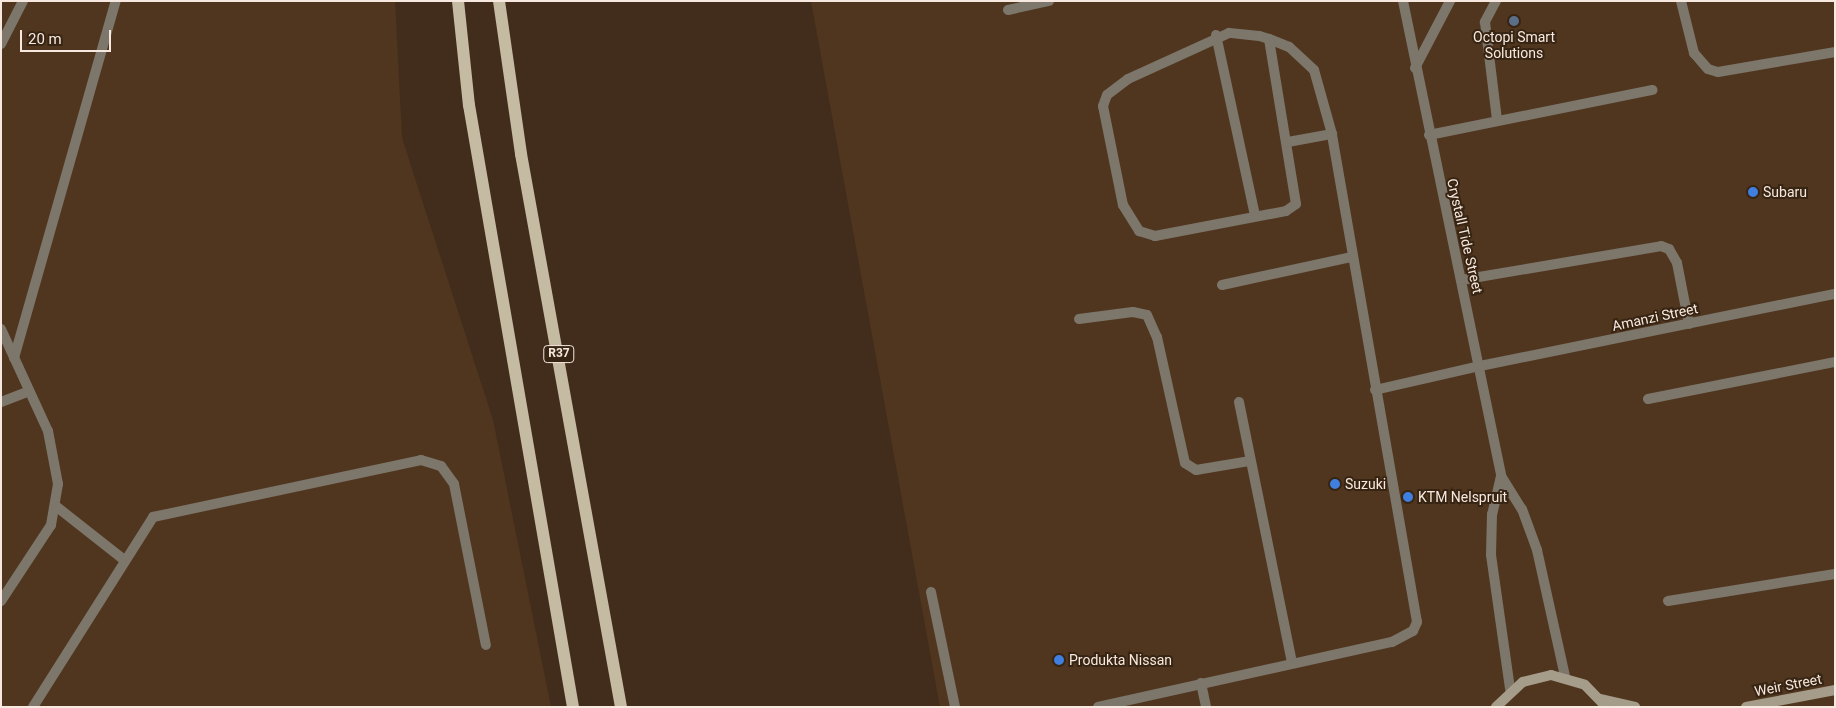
<!DOCTYPE html>
<style>
body{margin:0}
#map{position:relative;width:1836px;height:708px;overflow:hidden;background:#422d1c;font-family:Roboto,sans-serif}
div>[style]{position:absolute}
.built>*{inset:0;background:#50361f}
.lane>*{height:10px;margin:-5px;padding:0 5px;transform-origin:5px;border-radius:5px;background:#7c766b}
.street>*{height:10px;margin:-5px;padding:0 5px;transform-origin:5px;border-radius:5px;background:#7c766b}
.secondary>*{height:10px;margin:-5px;padding:0 5px;transform-origin:5px;border-radius:5px;background:#a59c8a}
.primary>*{height:12px;margin:-6px;padding:0 6px;transform-origin:6px;border-radius:6px;background:#c5baa2}
.dots>*{width:14px;height:14px;translate:-50% -50%;box-sizing:border-box;border:2px solid #372412;border-radius:50%}
span{translate:-50% -50%;white-space:nowrap;text-align:center;line-height:1.15;-webkit-text-stroke:4px #372412;paint-order:stroke}
.shield-label span{padding:1px 4px;background:#372412;border:1px solid;border-radius:4px;-webkit-text-stroke-width:0}
.shield-label{font-size:12px;color:#f7e9df;font-weight:700}
.poi-label{font-size:14px;color:#f7e9df}
.left{translate:0 -50%;text-align:left}
.street-label{font-size:14px;color:#f7e9df}
.frame{position:absolute;inset:0;border:2px solid #f7e9df;pointer-events:none}
.scale{position:absolute;left:20px;top:30px;width:91px;height:22px;box-sizing:border-box;border:2px solid #f7e9df;border-top:0;padding-left:6px;font-size:15px;line-height:18px;white-space:nowrap;color:#f7e9df;-webkit-text-stroke:4px #372412;paint-order:stroke}
</style>
<div id="map">
<div class="built">
<i style="clip-path:polygon(1px 1px,395px 1px,402px 138px,493px 420px,551px 707px,1px 707px)"></i>
<i style="clip-path:polygon(811px 1px,1835px 1px,1835px 707px,940px 707px)"></i>
</div>
<div class="lane">
<i style="left:1403px;top:1px;width:485px;rotate:78.3deg"></i>
<i style="left:1501px;top:476px;width:39px;rotate:58deg"></i>
<i style="left:1522px;top:509px;width:44px;rotate:69.9deg"></i>
<i style="left:1537px;top:550px;width:129px;rotate:77.5deg"></i>
<i style="left:1496px;top:1px;width:24px;rotate:118deg"></i>
<i style="left:1485px;top:22px;width:99px;rotate:83deg"></i>
<i style="left:1681px;top:1px;width:54px;rotate:76deg"></i>
<i style="left:1694px;top:53px;width:21px;rotate:49deg"></i>
<i style="left:1708px;top:69px;width:10px;rotate:17deg"></i>
<i style="left:1718px;top:72px;width:119px;rotate:-9.7deg"></i>
<i style="left:1008px;top:10px;width:42px;rotate:-12.4deg"></i>
<i style="left:1216px;top:35px;width:185px;rotate:77.8deg"></i>
<i style="left:1px;top:44px;width:48px;rotate:-62.9deg"></i>
<i style="left:1415px;top:68px;width:76px;rotate:-62.4deg"></i>
<i style="left:1429px;top:135px;width:228px;rotate:-11.4deg"></i>
<i style="left:1288px;top:142px;width:45px;rotate:-10.3deg"></i>
<i style="left:1461px;top:280px;width:203px;rotate:-9.6deg"></i>
<i style="left:1661px;top:246px;width:9px;rotate:21deg"></i>
<i style="left:1669px;top:249px;width:16px;rotate:60deg"></i>
<i style="left:1677px;top:263px;width:62px;rotate:78.9deg"></i>
<i style="left:1222px;top:285px;width:133px;rotate:-12.2deg"></i>
<i style="left:1079px;top:319px;width:54px;rotate:-7.4deg"></i>
<i style="left:1133px;top:312px;width:14px;rotate:12deg"></i>
<i style="left:1147px;top:315px;width:24px;rotate:66deg"></i>
<i style="left:1157px;top:337px;width:129px;rotate:77.5deg"></i>
<i style="left:1185px;top:463px;width:13px;rotate:32deg"></i>
<i style="left:1196px;top:470px;width:55px;rotate:-9.5deg"></i>
<i style="left:1px;top:329px;width:112px;rotate:65.3deg"></i>
<i style="left:48px;top:431px;width:54px;rotate:79.3deg"></i>
<i style="left:58px;top:484px;width:42px;rotate:99.7deg"></i>
<i style="left:51px;top:525px;width:91px;rotate:123.3deg"></i>
<i style="left:14px;top:358px;width:371px;rotate:-74.1deg"></i>
<i style="left:1375px;top:390px;width:108px;rotate:-12.9deg"></i>
<i style="left:1648px;top:399px;width:191px;rotate:-11.2deg"></i>
<i style="left:1px;top:402px;width:30px;rotate:-21deg"></i>
<i style="left:1239px;top:402px;width:266px;rotate:78.5deg"></i>
<i style="left:1501px;top:476px;width:39px;rotate:103deg"></i>
<i style="left:1492px;top:514px;width:41px;rotate:91.4deg"></i>
<i style="left:1491px;top:555px;width:135px;rotate:81.9deg"></i>
<i style="left:57px;top:507px;width:84px;rotate:38.2deg"></i>
<i style="left:931px;top:592px;width:117px;rotate:78.2deg"></i>
<i style="left:1668px;top:601px;width:169px;rotate:-9.2deg"></i>
<i style="left:1201px;top:683px;width:25px;rotate:78deg"></i>
<i style="left:33px;top:707px;width:225px;rotate:-57.7deg"></i>
<i style="left:153px;top:517px;width:274px;rotate:-12deg"></i>
<i style="left:421px;top:460px;width:21px;rotate:17deg"></i>
<i style="left:441px;top:466px;width:22px;rotate:54deg"></i>
<i style="left:454px;top:484px;width:164px;rotate:78.8deg"></i>
<i style="left:1098px;top:707px;width:301px;rotate:-12.5deg"></i>
<i style="left:1392px;top:642px;width:24px;rotate:-28deg"></i>
<i style="left:1413px;top:631px;width:10px;rotate:-66deg"></i>
<i style="left:1417px;top:622px;width:495px;rotate:-99.9deg"></i>
<i style="left:1332px;top:134px;width:66px;rotate:-105.7deg"></i>
<i style="left:1314px;top:70px;width:34px;rotate:-137deg"></i>
<i style="left:1289px;top:47px;width:22px;rotate:-158deg"></i>
<i style="left:1269px;top:39px;width:10px;rotate:-163deg"></i>
<i style="left:1259px;top:36px;width:30px;rotate:-174deg"></i>
<i style="left:1229px;top:33px;width:111px;rotate:155.5deg"></i>
<i style="left:1128px;top:79px;width:26px;rotate:143deg"></i>
<i style="left:1107px;top:95px;width:12px;rotate:110deg"></i>
<i style="left:1103px;top:106px;width:101px;rotate:78.6deg"></i>
<i style="left:1123px;top:205px;width:31px;rotate:58deg"></i>
<i style="left:1139px;top:231px;width:17px;rotate:17deg"></i>
<i style="left:1155px;top:236px;width:133px;rotate:-10.8deg"></i>
<i style="left:1286px;top:211px;width:12px;rotate:-35deg"></i>
<i style="left:1296px;top:204px;width:167px;rotate:-99.3deg"></i>
</div>
<div class="street">
<i style="left:1480px;top:366px;width:362px;rotate:-11.5deg"></i>
</div>
<div class="secondary">
<i style="left:1601px;top:699px;width:35px;rotate:13deg"></i>
<i style="left:1496px;top:707px;width:37px;rotate:-43deg"></i>
<i style="left:1523px;top:682px;width:29px;rotate:-14deg"></i>
<i style="left:1551px;top:675px;width:35px;rotate:16deg"></i>
<i style="left:1585px;top:685px;width:30px;rotate:46deg"></i>
<i style="left:1746px;top:707px;width:91px;rotate:-10.8deg"></i>
</div>
<div class="primary">
<i style="left:458px;top:1px;width:105px;rotate:84deg"></i>
<i style="left:469px;top:105px;width:611px;rotate:80.2deg"></i>
<i style="left:499px;top:1px;width:155px;rotate:81.8deg"></i>
<i style="left:521px;top:154px;width:562px;rotate:79.75deg"></i>
</div>
<div class="dots">
<i style="left:1514px;top:21px;background:#5c6f8a"></i>
<i style="left:1753px;top:192px;background:#3f7fe0"></i>
<i style="left:1335px;top:484px;background:#3f7fe0"></i>
<i style="left:1408px;top:497px;background:#3f7fe0"></i>
<i style="left:1059px;top:660px;background:#3f7fe0"></i>
</div>
<div class="shield-label">
<span style="left:559px;top:354px">R37</span>
</div>
<div class="poi-label">
<span style="left:1514px;top:45px">Octopi Smart<br>Solutions</span>
<span class="left" style="left:1763px;top:192px">Subaru</span>
<span class="left" style="left:1345px;top:484px">Suzuki</span>
<span class="left" style="left:1418px;top:497px">KTM Nelspruit</span>
<span class="left" style="left:1069px;top:660px">Produkta Nissan</span>
</div>
<div class="street-label">
<span style="left:1465px;top:236px;rotate:77deg">Crystall Tide Street</span>
<span style="left:1655px;top:317px;rotate:-12deg">Amanzi Street</span>
<span style="left:1788px;top:685px;rotate:-11deg">Weir Street</span>
</div>
<div class="frame"></div>
<div class="scale">20 m</div>
</div>
